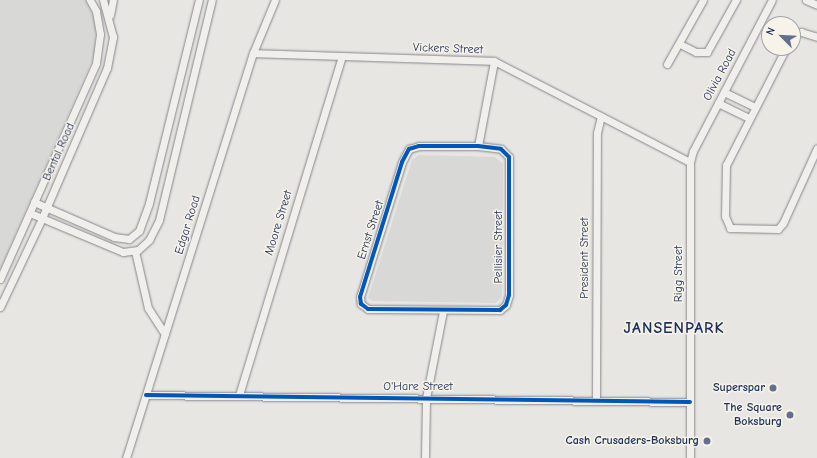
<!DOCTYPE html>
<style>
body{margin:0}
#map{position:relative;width:817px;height:458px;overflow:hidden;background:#e8e6e2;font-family:"Comic Neue",sans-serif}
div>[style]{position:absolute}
.built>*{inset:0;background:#d8d8d6}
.roads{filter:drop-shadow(0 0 1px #83868d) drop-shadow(0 0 1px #83868d)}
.street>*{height:7px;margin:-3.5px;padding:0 3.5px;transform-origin:3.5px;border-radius:3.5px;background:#f0efeb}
.cycleway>*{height:4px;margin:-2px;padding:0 2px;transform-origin:2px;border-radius:2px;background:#0057b8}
.dots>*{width:11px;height:11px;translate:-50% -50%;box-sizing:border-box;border:2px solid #f7f3e8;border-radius:50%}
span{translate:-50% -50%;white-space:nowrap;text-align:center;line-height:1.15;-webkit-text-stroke:3px #f7f3e8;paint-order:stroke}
.street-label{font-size:12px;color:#1b2f5e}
.poi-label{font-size:12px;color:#1b2f5e;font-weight:700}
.right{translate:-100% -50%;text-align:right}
.district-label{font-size:16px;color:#1b2f5e;font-weight:700;letter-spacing:1px}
.north{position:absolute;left:761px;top:16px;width:40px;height:40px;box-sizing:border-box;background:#f7f3e8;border:1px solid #9fa5b1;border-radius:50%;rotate:294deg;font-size:11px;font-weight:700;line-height:16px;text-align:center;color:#1b2f5e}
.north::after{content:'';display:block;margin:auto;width:14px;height:18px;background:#636f8c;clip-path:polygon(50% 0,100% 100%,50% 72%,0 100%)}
</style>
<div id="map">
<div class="built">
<i style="clip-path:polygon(0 0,86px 0,96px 24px,94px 56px,0 269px)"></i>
<i style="clip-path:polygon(419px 155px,495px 157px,503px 164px,502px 297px,496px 303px,373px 301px,368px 298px,412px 160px)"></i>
</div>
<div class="roads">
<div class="street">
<i style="left:806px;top:0;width:12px;rotate:24deg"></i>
<i style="left:110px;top:15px;width:15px;rotate:-79deg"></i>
<i style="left:793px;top:35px;width:9px;rotate:-21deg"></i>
<i style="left:801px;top:32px;width:17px;rotate:17deg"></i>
<i style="left:680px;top:44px;width:18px;rotate:27deg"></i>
<i style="left:696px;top:52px;width:11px"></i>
<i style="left:707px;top:52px;width:60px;rotate:-60.9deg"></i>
<i style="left:786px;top:48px;width:131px;rotate:117.1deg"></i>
<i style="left:726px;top:165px;width:51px;rotate:91.1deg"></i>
<i style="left:725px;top:216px;width:13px;rotate:67deg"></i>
<i style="left:730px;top:228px;width:48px;rotate:1.2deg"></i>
<i style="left:778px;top:229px;width:8px;rotate:-50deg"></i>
<i style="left:783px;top:223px;width:82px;rotate:-65.6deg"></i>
<i style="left:253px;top:53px;width:241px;rotate:1.9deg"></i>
<i style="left:494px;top:61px;width:220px;rotate:27.3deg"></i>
<i style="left:667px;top:64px;width:73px;rotate:-60.6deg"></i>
<i style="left:724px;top:92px;width:34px;rotate:26deg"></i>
<i style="left:718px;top:103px;width:34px;rotate:26deg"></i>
<i style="left:419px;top:146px;width:59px"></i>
<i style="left:478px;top:146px;width:23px;rotate:7deg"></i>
<i style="left:501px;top:149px;width:11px;rotate:45deg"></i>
<i style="left:509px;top:157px;width:138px;rotate:90deg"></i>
<i style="left:509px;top:295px;width:10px;rotate:107deg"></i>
<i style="left:506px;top:305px;width:8px;rotate:140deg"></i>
<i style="left:500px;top:310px;width:132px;rotate:-179.6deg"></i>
<i style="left:368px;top:309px;width:9px;rotate:-144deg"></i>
<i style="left:361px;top:304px;width:7px;rotate:-98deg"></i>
<i style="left:360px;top:297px;width:141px;rotate:-72.7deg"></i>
<i style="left:402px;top:162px;width:15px;rotate:-62deg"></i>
<i style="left:409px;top:149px;width:10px;rotate:-17deg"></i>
<i style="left:478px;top:146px;width:86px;rotate:-79.3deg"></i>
<i style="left:34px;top:202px;width:87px;rotate:23.6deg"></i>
<i style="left:114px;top:237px;width:15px;rotate:8deg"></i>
<i style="left:129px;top:239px;width:13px;rotate:-39deg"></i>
<i style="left:139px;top:231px;width:30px;rotate:-70deg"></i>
<i style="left:149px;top:203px;width:209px;rotate:-76.2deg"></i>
<i style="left:30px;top:213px;width:101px;rotate:22.8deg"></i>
<i style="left:123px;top:252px;width:15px;rotate:-8deg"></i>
<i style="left:138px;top:250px;width:15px;rotate:-42deg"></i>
<i style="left:149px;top:240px;width:22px;rotate:-63deg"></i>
<i style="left:159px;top:220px;width:226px;rotate:-76.5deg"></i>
<i style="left:135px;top:251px;width:58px;rotate:77.2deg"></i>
<i style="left:148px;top:308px;width:31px;rotate:57deg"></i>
<i style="left:0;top:279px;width:236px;rotate:-66deg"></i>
<i style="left:96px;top:63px;width:29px;rotate:-82deg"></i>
<i style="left:100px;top:34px;width:23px;rotate:-100deg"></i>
<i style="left:96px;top:11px;width:13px;rotate:-119deg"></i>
<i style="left:0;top:307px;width:98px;rotate:-64.7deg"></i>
<i style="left:42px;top:218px;width:163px;rotate:-66.6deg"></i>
<i style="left:107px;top:68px;width:32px;rotate:-79deg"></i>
<i style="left:113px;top:37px;width:38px;rotate:-105deg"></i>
<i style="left:146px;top:395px;width:544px;rotate:0.74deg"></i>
<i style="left:239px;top:395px;width:353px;rotate:-73.1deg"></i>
<i style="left:596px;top:400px;width:267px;rotate:-89.8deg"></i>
<i style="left:597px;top:133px;width:17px;rotate:-77deg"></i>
<i style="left:126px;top:458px;width:424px;rotate:-72.6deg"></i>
<i style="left:253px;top:53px;width:57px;rotate:-67.5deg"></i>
<i style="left:425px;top:458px;width:60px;rotate:-89deg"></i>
<i style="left:426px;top:398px;width:89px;rotate:-78.9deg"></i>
<i style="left:690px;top:458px;width:296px;rotate:-90deg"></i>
<i style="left:690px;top:162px;width:11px;rotate:-75deg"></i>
<i style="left:693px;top:151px;width:170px;rotate:-62.4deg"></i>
</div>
</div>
<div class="cycleway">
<i style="left:419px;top:146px;width:59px"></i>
<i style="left:478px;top:146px;width:23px;rotate:7deg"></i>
<i style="left:501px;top:149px;width:11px;rotate:45deg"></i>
<i style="left:509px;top:157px;width:138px;rotate:90deg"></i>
<i style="left:509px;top:295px;width:10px;rotate:107deg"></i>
<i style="left:506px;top:305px;width:8px;rotate:140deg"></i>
<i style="left:500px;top:310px;width:132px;rotate:-179.6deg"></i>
<i style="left:368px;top:309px;width:9px;rotate:-144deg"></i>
<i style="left:361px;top:304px;width:7px;rotate:-98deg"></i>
<i style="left:360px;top:297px;width:141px;rotate:-72.7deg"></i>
<i style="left:402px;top:162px;width:15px;rotate:-62deg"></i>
<i style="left:409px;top:149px;width:10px;rotate:-17deg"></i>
<i style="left:146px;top:395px;width:544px;rotate:0.74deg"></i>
</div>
<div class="dots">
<i style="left:773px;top:388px;background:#636f8c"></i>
<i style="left:790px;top:415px;background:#636f8c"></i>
<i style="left:707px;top:441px;background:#636f8c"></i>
</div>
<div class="street-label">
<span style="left:448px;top:49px;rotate:2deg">Vickers Street</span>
<span style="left:720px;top:75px;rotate:-62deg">Olivia Road</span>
<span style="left:59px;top:152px;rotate:-66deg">Bental Road</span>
<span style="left:279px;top:223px;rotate:-73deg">Moore Street</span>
<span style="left:188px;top:225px;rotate:-73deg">Edgar Road</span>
<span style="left:371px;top:230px;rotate:-72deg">Ernst Street</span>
<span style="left:499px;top:247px;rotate:-90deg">Pellisier Street</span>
<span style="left:585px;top:258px;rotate:-90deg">President Street</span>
<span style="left:679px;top:274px;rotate:-90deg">Rigg Street</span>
<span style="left:418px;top:387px">O'Hare Street</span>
</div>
<div class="poi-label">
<span class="right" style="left:765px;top:388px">Superspar</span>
<span class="right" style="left:782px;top:415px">The Square<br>Boksburg</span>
<span class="right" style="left:699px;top:441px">Cash Crusaders-Boksburg</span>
</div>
<div class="district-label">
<span style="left:674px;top:328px">JANSENPARK</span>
</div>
<div class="north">N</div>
</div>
